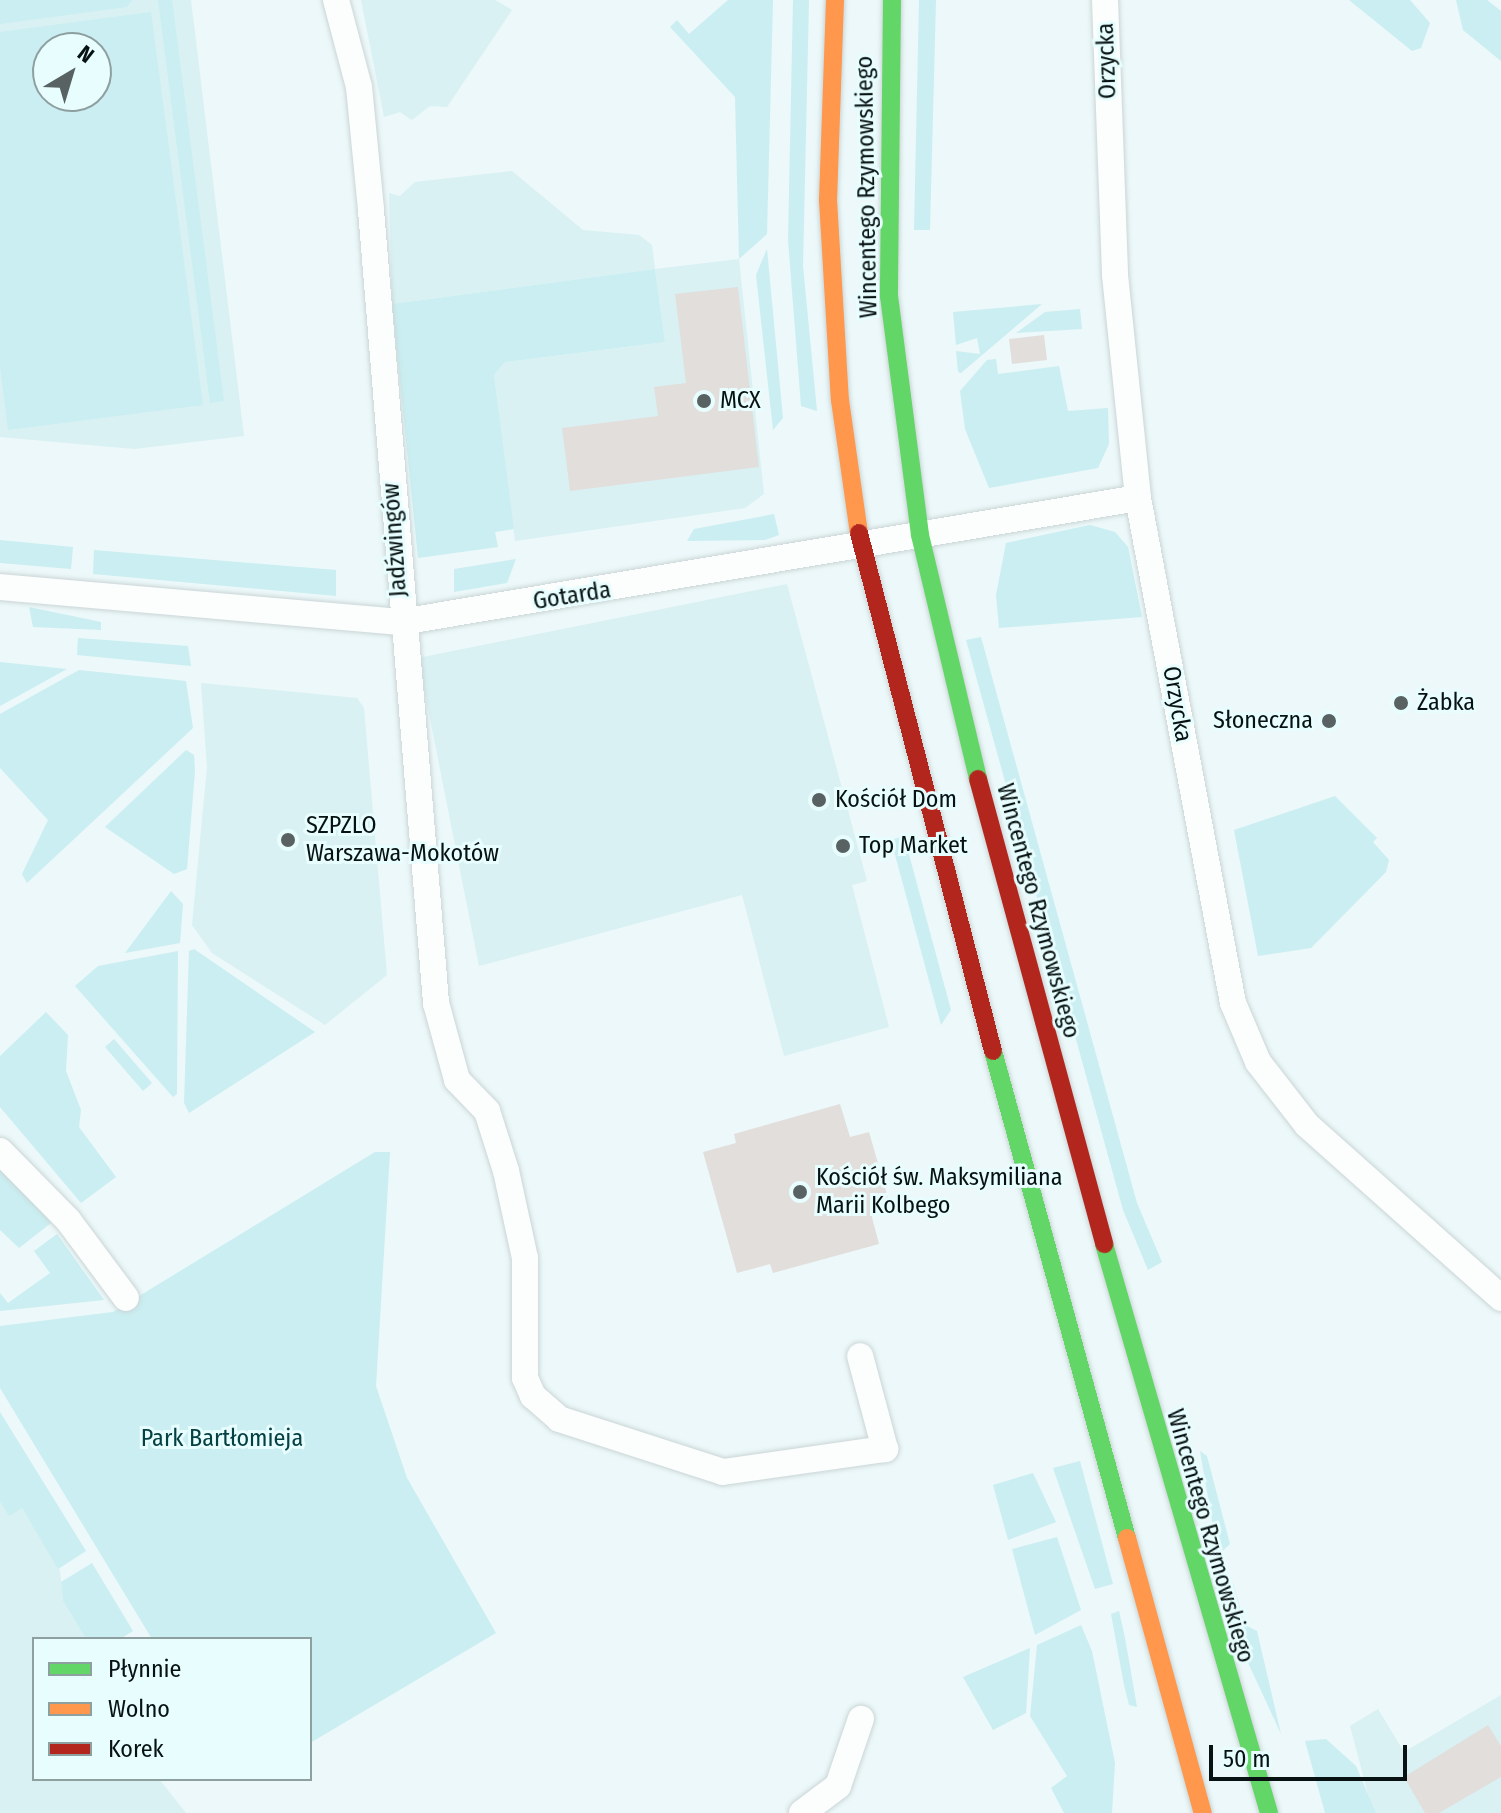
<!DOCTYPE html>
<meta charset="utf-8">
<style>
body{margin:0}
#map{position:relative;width:1501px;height:1813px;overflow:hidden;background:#ecf8f9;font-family:"Fira Sans Condensed",sans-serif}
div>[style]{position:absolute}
.built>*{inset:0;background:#d9f1f3}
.green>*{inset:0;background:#caeef1}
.building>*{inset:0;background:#e2dedc}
.roads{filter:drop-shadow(0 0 2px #cbd5d6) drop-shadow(0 0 2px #cbd5d6)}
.street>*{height:26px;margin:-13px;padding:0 13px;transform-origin:13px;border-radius:13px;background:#fcfefe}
.fast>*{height:18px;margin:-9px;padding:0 9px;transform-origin:9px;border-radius:9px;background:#63d668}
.slow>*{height:18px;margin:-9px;padding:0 9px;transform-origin:9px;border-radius:9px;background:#ff974d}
.jam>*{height:18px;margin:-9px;padding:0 9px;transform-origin:9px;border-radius:9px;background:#b3261e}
.dots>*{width:22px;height:22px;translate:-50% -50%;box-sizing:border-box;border:4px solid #e7fdfe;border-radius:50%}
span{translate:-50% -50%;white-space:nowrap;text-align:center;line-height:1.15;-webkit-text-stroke:6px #e7fdfe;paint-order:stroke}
.street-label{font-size:24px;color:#081212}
.poi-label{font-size:24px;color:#081212}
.left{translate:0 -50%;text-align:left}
.right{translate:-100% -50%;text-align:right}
.park-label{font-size:24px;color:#054043}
.legend{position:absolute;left:32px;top:1637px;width:280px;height:144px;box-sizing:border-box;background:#e7fdfe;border:2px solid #8e9fa0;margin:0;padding:10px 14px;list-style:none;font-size:24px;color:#081212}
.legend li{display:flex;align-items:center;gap:16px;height:40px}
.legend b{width:40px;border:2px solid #8e9fa0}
.north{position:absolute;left:32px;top:32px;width:80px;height:80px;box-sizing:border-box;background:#e7fdfe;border:2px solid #8e9fa0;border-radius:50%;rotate:38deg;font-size:22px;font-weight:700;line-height:32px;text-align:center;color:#081212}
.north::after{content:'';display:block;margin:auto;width:28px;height:36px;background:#586263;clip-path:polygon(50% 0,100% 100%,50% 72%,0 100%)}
.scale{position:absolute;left:1209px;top:1745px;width:198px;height:36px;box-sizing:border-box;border:4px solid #081212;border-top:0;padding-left:10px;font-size:24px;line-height:28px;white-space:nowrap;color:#081212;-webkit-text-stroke:6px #e7fdfe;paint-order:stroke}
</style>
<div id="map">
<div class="built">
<i style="clip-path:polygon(evenodd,0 0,191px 0,244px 436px,134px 449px,0 437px,0 0,48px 48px,96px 48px,96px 96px,48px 96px,48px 48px)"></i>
<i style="clip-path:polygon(361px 0,495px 0,512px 10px,447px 107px,430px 106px,412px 120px,400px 112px,384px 117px)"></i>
<i style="clip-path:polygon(512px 171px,583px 230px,639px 235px,652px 245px,655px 269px,739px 259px,764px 494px,745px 508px,515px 541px,494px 375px,505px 362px,665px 342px,655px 269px,392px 304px,389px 193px,400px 196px,415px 182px)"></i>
<i style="clip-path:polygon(787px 584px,867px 881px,852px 885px,889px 1027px,784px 1056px,742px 895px,479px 966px,418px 658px)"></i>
<i style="clip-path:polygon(201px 683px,357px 698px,364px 708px,387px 975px,325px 1025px,212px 953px,192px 925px,207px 767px)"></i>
<i style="clip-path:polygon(0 1472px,60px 1571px,63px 1601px,86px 1639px,34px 1639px,34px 1779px,159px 1779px,186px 1813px,0 1813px)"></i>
<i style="clip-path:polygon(1501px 1695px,1501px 1813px,1373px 1813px,1350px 1726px,1378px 1709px,1404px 1752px)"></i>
</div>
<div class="green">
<i style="clip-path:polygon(0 0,132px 0,127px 7px,0 24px)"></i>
<i style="clip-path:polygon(158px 0,172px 0,224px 401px,210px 403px)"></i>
<i style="clip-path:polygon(728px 0,773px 0,767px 234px,739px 259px,735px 97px,670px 27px,677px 20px,689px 34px)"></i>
<i style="clip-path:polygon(793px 0,809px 0,803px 266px,817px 411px,801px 406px,788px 240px)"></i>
<i style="clip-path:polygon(919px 0,936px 0,930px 230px,914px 230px)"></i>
<i style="clip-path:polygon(1349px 0,1410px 0,1430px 23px,1421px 48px,1412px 51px)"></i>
<i style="clip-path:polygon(1456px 0,1487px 0,1501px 11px,1501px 61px,1463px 30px)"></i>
<i style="clip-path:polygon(evenodd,151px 12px,203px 405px,8px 430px,0 367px,0 32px,151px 12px,96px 48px,96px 96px,48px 96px,48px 48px,96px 48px)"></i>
<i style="clip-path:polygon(767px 249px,783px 418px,773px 430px,756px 275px)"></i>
<i style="clip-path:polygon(655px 269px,665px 342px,505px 362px,494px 375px,514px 529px,495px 532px,498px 547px,418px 558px,392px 304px)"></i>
<i style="clip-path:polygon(1042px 304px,961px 373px,958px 372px,956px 351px,980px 354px,977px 338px,956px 345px,953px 312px)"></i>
<i style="clip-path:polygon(1080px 309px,1082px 329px,1016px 333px,1045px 312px)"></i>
<i style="clip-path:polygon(996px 359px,998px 374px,1059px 366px,1068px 411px,1108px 408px,1109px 444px,1098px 468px,989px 488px,965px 429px,960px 391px,987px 360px)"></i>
<i style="clip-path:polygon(774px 514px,779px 535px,765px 540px,687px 541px,694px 529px)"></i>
<i style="clip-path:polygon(1090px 525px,1115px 532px,1128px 547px,1142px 617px,999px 628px,996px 595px,1006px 543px)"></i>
<i style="clip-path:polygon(0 540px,73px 547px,71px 569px,0 563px)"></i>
<i style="clip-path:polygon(94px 550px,336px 570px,336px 596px,93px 574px)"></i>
<i style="clip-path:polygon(516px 559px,507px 583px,454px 592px,454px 569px)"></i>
<i style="clip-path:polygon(29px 607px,101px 622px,101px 630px,33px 627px)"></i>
<i style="clip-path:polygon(981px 637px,1137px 1203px,1162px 1262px,1148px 1270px,1123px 1210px,966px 640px)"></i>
<i style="clip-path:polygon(78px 638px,188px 646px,191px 666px,77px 655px)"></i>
<i style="clip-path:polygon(0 662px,67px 669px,0 706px)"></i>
<i style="clip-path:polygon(79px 670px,186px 681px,193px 728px,27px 883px,22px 874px,48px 820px,0 768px,0 714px)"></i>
<i style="clip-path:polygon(186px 750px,194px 755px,195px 771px,187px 869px,174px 874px,105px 827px)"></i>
<i style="clip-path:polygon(1335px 796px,1377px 838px,1373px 842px,1389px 860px,1386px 872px,1311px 948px,1258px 956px,1234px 830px)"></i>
<i style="clip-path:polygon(904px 836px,951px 1010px,941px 1025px,891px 840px)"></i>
<i style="clip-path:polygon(171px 891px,183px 904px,180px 943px,125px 953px)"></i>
<i style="clip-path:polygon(194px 949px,315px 1032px,189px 1113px,184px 1103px,189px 951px)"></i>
<i style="clip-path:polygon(178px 951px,177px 1094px,173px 1097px,75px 986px,98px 966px)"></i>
<i style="clip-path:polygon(46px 1012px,68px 1035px,66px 1071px,81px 1110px,79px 1127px,116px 1177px,81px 1203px,0 1107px,0 1056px)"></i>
<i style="clip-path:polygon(114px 1039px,152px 1083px,143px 1091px,105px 1047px)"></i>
<i style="clip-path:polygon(375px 1152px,390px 1152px,376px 1386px,407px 1478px,496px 1633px,310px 1743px,310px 1639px,152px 1639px,0 1388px,0 1326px,113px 1312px)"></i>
<i style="clip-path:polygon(0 1167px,12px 1172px,51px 1223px,19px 1248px,0 1230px)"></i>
<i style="clip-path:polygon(57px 1234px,104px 1300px,0 1311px,0 1293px,8px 1303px,50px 1273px,34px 1251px)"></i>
<i style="clip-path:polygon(0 1412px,86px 1551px,58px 1569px,22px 1508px,9px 1516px,0 1501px)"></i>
<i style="clip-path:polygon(1200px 1451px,1207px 1456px,1230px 1544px,1218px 1555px)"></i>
<i style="clip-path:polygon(1080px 1461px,1113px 1584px,1095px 1589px,1053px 1468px)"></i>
<i style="clip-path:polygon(1033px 1473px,1056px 1522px,1008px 1540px,993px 1485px)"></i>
<i style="clip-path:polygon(1057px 1537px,1081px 1610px,1035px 1635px,1012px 1549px)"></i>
<i style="clip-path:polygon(92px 1563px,133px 1631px,120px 1639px,86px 1639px,63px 1601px,61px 1582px)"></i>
<i style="clip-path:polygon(1224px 1579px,1233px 1583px,1245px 1625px,1257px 1631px,1281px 1734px,1244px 1654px)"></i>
<i style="clip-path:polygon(1119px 1611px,1125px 1638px,1137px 1707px,1129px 1705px,1124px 1685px,1111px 1614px)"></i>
<i style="clip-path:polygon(1081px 1625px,1092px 1651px,1115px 1763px,1112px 1813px,1064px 1813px,1051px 1788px,1067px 1776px,1030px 1716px,1037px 1645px)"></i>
<i style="clip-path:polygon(1030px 1648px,1026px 1713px,993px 1730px,963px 1677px)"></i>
<i style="clip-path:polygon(1326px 1739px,1356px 1766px,1376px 1813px,1325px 1813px,1305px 1741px)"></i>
</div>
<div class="building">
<i style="clip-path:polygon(738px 287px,759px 467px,570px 491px,562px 428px,658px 416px,654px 387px,686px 383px,675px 294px)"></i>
<i style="clip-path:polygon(1044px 335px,1047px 360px,1012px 364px,1009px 339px)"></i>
<i style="clip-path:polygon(840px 1104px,850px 1137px,869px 1132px,879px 1167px,890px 1205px,870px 1210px,879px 1244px,773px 1273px,770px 1264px,737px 1273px,703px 1152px,736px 1143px,734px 1134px)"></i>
<i style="clip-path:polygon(1488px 1725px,1501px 1746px,1501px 1777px,1439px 1813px,1425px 1813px,1404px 1777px)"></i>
</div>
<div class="roads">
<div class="street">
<i style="left:336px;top:0;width:90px;rotate:75.2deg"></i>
<i style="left:359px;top:87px;width:124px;rotate:84.4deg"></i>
<i style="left:371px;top:210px;width:796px;rotate:85.31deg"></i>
<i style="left:436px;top:1003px;width:80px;rotate:74.7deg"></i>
<i style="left:457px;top:1080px;width:43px;rotate:45.9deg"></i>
<i style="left:487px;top:1111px;width:63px;rotate:72.4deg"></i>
<i style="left:506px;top:1171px;width:89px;rotate:77.7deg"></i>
<i style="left:525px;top:1258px;width:120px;rotate:90deg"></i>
<i style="left:525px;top:1378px;width:20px;rotate:66deg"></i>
<i style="left:533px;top:1396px;width:35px;rotate:41deg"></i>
<i style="left:559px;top:1419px;width:172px;rotate:17.9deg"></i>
<i style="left:723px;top:1472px;width:164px;rotate:-8.1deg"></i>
<i style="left:885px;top:1449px;width:96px;rotate:-105deg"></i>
<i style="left:1105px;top:0;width:275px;rotate:87.9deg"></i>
<i style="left:1115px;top:275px;width:224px;rotate:84.1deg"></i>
<i style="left:1138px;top:498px;width:514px;rotate:79.35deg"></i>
<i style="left:1233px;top:1003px;width:64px;rotate:67deg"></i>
<i style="left:1258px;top:1062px;width:80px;rotate:52.1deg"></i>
<i style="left:1307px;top:1125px;width:260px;rotate:41.7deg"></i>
<i style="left:0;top:587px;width:403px;rotate:5deg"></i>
<i style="left:401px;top:622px;width:747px;rotate:-9.55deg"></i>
<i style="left:0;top:1151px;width:97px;rotate:45.4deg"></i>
<i style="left:68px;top:1220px;width:97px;rotate:53.4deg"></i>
<i style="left:802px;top:1813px;width:45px;rotate:-36.9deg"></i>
<i style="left:838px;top:1786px;width:71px;rotate:-71.1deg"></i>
</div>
<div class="fast">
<i style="left:892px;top:0;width:296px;rotate:90.6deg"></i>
<i style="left:889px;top:296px;width:241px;rotate:82.6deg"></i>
<i style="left:920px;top:535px;width:251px;rotate:76.6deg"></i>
<i style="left:993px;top:1051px;width:505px;rotate:74.62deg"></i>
<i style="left:1104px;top:1244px;width:592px;rotate:73.83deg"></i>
</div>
<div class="slow">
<i style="left:835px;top:0;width:200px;rotate:92deg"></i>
<i style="left:828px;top:200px;width:200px;rotate:86.6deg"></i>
<i style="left:840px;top:400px;width:134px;rotate:81.9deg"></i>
<i style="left:1127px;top:1538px;width:285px;rotate:74.6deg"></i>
</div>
<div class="jam">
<i style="left:859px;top:533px;width:535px;rotate:75.5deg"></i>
<i style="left:978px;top:779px;width:482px;rotate:74.8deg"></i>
</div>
</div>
<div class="dots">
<i style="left:704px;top:401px;background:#586263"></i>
<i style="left:1401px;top:703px;background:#586263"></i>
<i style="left:1329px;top:721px;background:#586263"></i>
<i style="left:819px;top:800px;background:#586263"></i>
<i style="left:288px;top:840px;background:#586263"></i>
<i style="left:843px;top:846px;background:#586263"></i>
<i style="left:800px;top:1192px;background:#586263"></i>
</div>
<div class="street-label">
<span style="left:1107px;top:61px;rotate:-92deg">Orzycka</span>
<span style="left:867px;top:187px;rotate:-91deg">Wincentego Rzymowskiego</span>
<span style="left:395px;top:540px;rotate:-94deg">Jadźwingów</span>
<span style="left:572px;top:596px;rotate:-9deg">Gotarda</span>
<span style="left:1177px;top:704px;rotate:80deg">Orzycka</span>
<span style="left:1038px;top:911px;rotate:75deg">Wincentego Rzymowskiego</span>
<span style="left:1210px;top:1536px;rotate:74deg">Wincentego Rzymowskiego</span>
</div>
<div class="poi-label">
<span class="left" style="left:720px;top:401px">MCX</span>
<span class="left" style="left:1417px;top:703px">Żabka</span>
<span class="right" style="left:1313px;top:721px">Słoneczna</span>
<span class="left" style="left:835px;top:800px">Kościół Dom</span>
<span class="left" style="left:306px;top:840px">SZPZLO<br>Warszawa-Mokotów</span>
<span class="left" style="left:859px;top:846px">Top Market</span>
<span class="left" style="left:816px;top:1192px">Kościół św. Maksymiliana<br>Marii Kolbego</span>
</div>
<div class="park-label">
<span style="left:222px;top:1439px">Park Bartłomieja</span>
</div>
<ul class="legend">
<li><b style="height:10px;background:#63d668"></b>Płynnie</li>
<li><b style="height:10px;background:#ff974d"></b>Wolno</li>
<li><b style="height:10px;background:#b3261e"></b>Korek</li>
</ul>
<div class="north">N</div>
<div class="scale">50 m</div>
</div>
